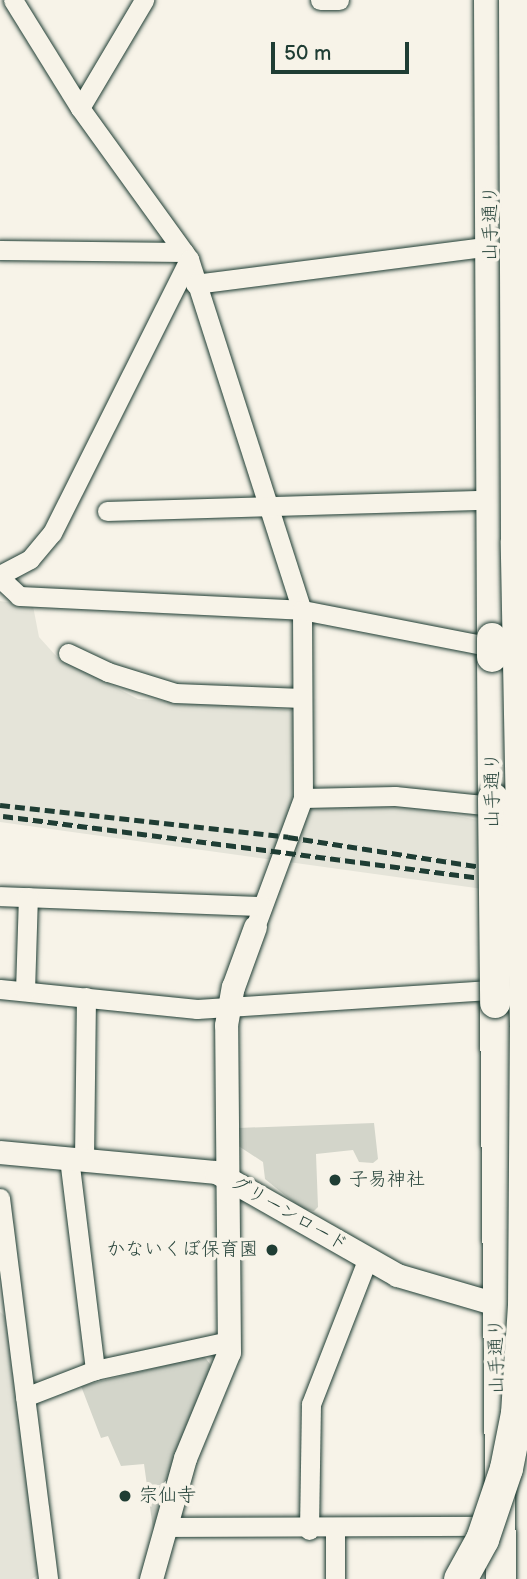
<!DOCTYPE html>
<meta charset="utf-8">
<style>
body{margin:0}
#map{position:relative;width:527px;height:1579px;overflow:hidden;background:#f7f3e8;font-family:"Balsamiq Sans","Klee One",sans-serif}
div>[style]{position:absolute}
.built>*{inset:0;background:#e5e4d9}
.green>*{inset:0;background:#d3d5ca}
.roads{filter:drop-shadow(0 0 2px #1f3d34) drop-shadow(0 0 2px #1f3d34)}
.minor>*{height:19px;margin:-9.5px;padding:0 9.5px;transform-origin:9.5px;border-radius:9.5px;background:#f7f3e8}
.tertiary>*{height:23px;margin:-11.5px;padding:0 11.5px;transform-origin:11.5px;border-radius:11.5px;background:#f7f3e8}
.primary>*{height:30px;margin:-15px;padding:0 15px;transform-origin:15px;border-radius:15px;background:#f7f3e8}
.rail>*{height:5px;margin-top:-2.5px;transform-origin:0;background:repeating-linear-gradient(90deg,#1f3d34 0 10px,transparent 0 15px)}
.bridges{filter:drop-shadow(0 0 2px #1f3d34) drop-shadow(0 0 2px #1f3d34)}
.primary-bridge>*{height:30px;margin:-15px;padding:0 15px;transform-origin:15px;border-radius:15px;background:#f7f3e8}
.motorway-bridge>*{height:33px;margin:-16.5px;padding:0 16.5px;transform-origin:16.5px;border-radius:16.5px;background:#f7f3e8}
.dots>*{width:19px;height:19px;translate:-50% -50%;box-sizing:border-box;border:4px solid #f7f3e8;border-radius:50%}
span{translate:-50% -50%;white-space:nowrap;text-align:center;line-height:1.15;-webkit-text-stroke:7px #f7f3e8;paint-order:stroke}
.street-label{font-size:19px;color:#1f3d34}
.poi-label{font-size:19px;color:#1f3d34}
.left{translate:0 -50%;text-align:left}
.right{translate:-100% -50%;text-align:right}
.scale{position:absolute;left:271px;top:42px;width:138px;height:32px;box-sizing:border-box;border:4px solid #1f3d34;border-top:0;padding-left:9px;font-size:21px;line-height:24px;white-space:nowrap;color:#1f3d34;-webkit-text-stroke:5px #f7f3e8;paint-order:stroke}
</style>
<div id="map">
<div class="built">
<i style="clip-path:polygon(0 601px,33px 606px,39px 637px,57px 657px,138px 699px,291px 710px,295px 721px,292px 803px,317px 807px,389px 802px,527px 830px,527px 895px,0 822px)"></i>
<i style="clip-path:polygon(0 1312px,5px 1316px,39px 1574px,32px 1579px,0 1579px)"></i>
</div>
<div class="green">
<i style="clip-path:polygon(374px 1123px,378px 1159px,373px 1163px,359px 1162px,353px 1150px,316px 1154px,318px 1207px,314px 1211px,302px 1209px,265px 1179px,263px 1162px,237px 1145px,238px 1128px)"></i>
<i style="clip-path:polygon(204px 1356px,213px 1368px,154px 1536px,144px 1464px,121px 1466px,108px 1436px,101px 1438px,81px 1386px)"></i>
</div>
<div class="roads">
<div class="minor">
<i style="left:13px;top:0;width:127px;rotate:58.2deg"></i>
<i style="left:80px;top:108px;width:186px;rotate:54.2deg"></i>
<i style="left:189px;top:259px;width:369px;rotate:72.2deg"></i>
<i style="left:302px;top:610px;width:188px;rotate:89.7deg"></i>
<i style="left:303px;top:798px;width:138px;rotate:110.4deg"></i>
<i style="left:320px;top:0;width:19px"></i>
<i style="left:80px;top:108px;width:126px;rotate:-59.3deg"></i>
<i style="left:0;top:250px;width:184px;rotate:0.6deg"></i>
<i style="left:195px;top:284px;width:298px;rotate:-7.3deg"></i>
<i style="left:107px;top:511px;width:394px;rotate:-1.7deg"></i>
<i style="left:0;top:575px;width:34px;rotate:-28deg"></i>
<i style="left:30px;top:559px;width:34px;rotate:-50deg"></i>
<i style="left:52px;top:533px;width:306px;rotate:-63.4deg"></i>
<i style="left:0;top:578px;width:26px;rotate:43deg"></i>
<i style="left:19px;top:596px;width:283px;rotate:2.8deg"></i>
<i style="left:302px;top:610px;width:204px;rotate:11deg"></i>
<i style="left:68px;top:653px;width:44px;rotate:25.4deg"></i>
<i style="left:108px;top:672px;width:70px;rotate:17.4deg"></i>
<i style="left:175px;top:693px;width:127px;rotate:2.3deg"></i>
<i style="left:303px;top:798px;width:92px;rotate:-1.2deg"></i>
<i style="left:395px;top:796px;width:110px;rotate:5.8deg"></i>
<i style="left:0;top:896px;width:262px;rotate:2.2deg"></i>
<i style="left:0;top:989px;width:198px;rotate:5.8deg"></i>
<i style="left:197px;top:1009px;width:309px;rotate:-3.7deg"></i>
<i style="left:25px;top:991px;width:94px;rotate:-88.2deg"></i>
<i style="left:69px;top:1158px;width:214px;rotate:83deg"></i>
<i style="left:84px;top:1160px;width:163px;rotate:-89.3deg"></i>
<i style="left:0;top:1198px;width:384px;rotate:82.8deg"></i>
<i style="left:25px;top:1397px;width:75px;rotate:-21.1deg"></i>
<i style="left:95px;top:1370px;width:137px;rotate:-12.2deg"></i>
<i style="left:165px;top:1527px;width:328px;rotate:-0.2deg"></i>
<i style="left:309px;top:1530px;width:126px;rotate:-89.1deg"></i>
<i style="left:311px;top:1404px;width:157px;rotate:-68.7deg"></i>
<i style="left:335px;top:1579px;width:49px;rotate:-90deg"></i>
</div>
<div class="tertiary">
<i style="left:0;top:1152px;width:217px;rotate:5.3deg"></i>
<i style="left:216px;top:1172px;width:208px;rotate:29.6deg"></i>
<i style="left:397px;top:1275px;width:121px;rotate:16.3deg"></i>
<i style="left:151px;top:1579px;width:126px;rotate:-74.3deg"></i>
<i style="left:185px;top:1458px;width:115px;rotate:-67.5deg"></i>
<i style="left:229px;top:1352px;width:327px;rotate:-90.5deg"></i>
<i style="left:226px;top:1025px;width:39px;rotate:-80deg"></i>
<i style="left:233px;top:987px;width:64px;rotate:-69.9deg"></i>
</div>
<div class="primary">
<i style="left:489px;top:0;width:638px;rotate:89.73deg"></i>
<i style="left:492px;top:657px;width:141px;rotate:89.6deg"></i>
<i style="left:495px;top:1003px;width:576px;rotate:89.4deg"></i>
</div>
</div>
<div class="rail">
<i style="left:0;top:805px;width:290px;rotate:6.3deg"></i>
<i style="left:288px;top:837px;width:242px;rotate:8.8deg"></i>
<i style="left:3px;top:816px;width:528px;rotate:7.39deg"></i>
</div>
<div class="bridges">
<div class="primary-bridge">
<i style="left:492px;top:638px;width:19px;rotate:90deg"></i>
<i style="left:493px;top:798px;width:205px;rotate:89.4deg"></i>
</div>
<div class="motorway-bridge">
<i style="left:460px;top:1579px;width:46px;rotate:-61.2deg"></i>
<i style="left:482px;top:1539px;width:75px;rotate:-71.3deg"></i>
<i style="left:506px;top:1468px;width:56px;rotate:-78.7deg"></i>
<i style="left:517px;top:1413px;width:107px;rotate:-86.3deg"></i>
<i style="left:524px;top:1306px;width:280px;rotate:-89.6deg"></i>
<i style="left:526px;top:1026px;width:485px;rotate:-91.1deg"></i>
<i style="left:517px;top:541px;width:541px;rotate:-90.21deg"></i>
</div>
</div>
<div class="dots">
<i style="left:335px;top:1180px;background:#1f3d34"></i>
<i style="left:272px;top:1250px;background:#1f3d34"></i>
<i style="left:125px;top:1496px;background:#1f3d34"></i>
</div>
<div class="street-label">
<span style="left:491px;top:223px;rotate:-90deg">山手通り</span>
<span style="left:493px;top:790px;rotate:-90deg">山手通り</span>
<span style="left:289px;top:1214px;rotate:30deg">グリーンロード</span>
<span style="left:497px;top:1356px;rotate:-91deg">山手通り</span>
</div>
<div class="poi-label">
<span class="left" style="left:349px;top:1180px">子易神社</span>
<span class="right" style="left:258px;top:1250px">かないくぼ保育園</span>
<span class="left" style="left:139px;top:1496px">宗仙寺</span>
</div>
<div class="scale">50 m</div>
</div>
